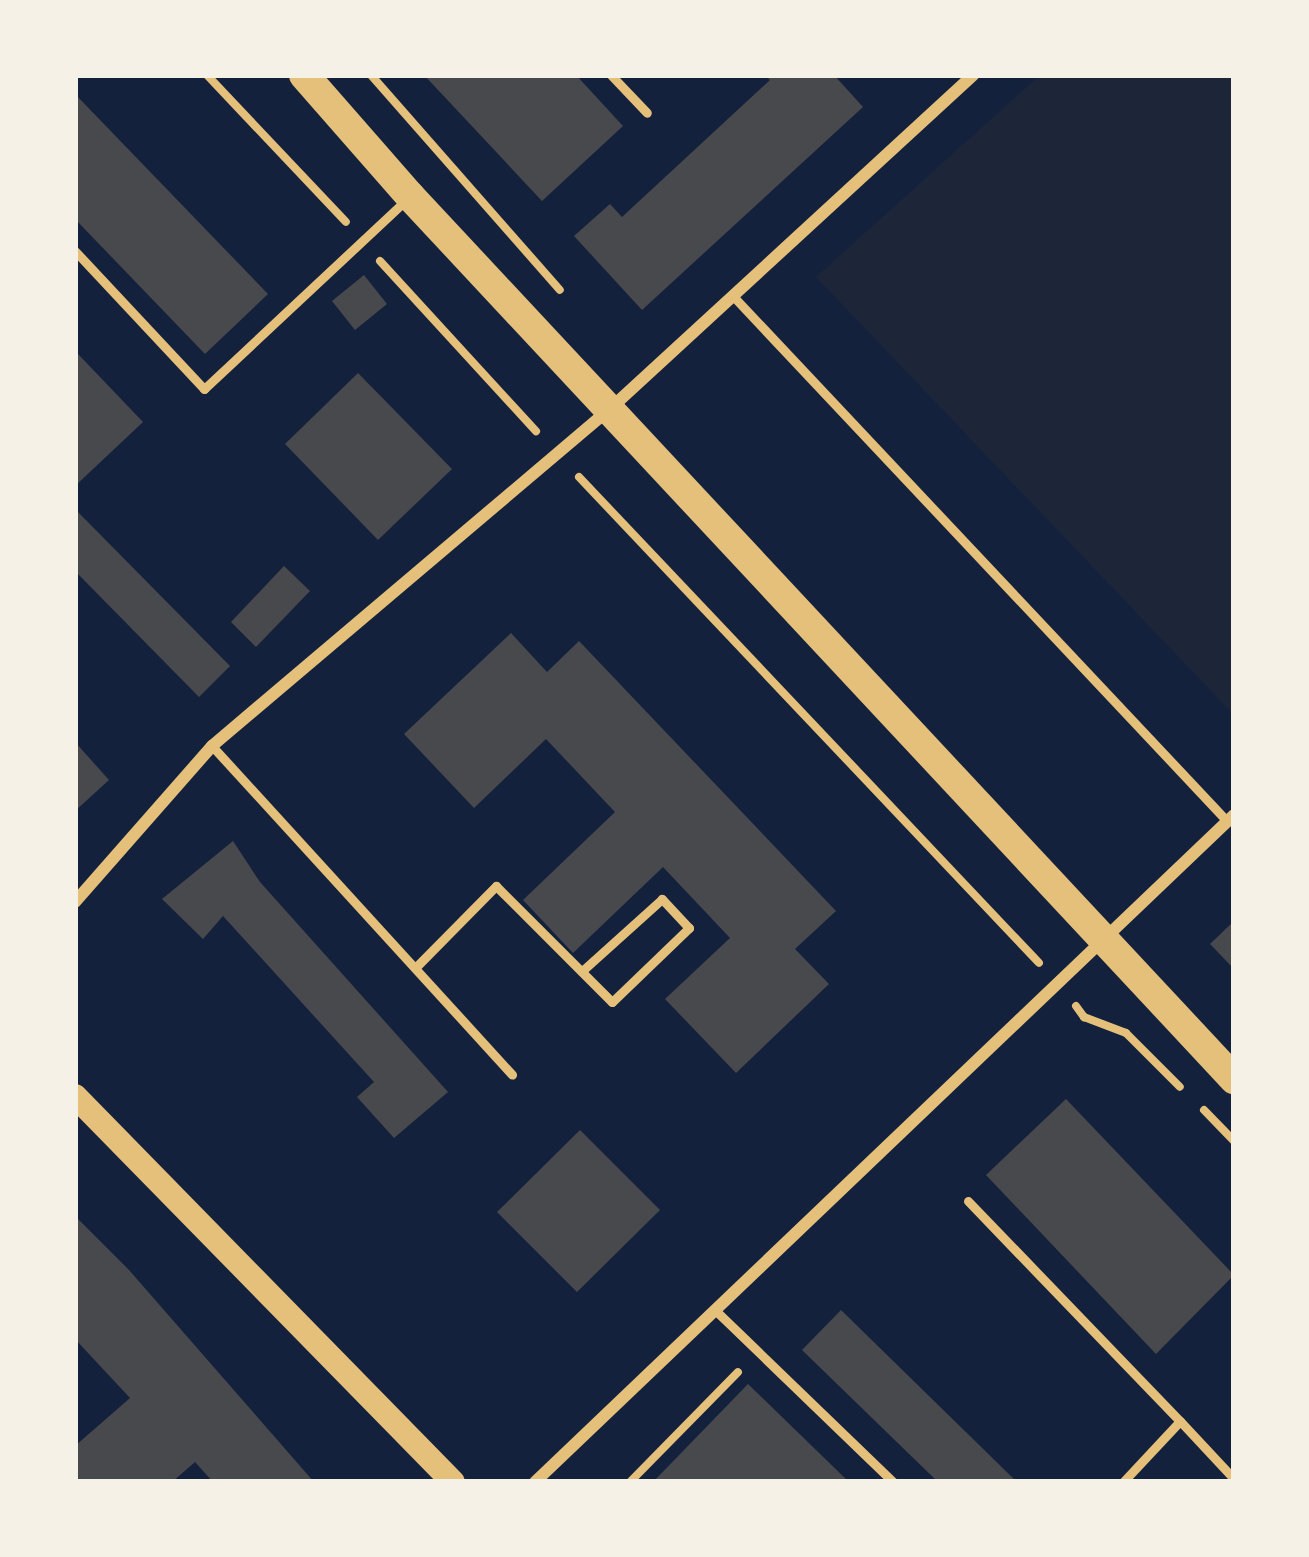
<!DOCTYPE html>
<style>
body{margin:0}
#map{position:relative;width:1309px;height:1557px;overflow:hidden;background:#14213d;font-family:Ubuntu,sans-serif}
div>[style]{position:absolute}
.green>*{inset:0;background:#1d2539}
.building>*{inset:0;background:#48494c}
.path>*{height:8px;margin:-4px;padding:0 4px;transform-origin:4px;border-radius:4px;background:#e5c07b}
.service>*{height:9px;margin:-4.5px;padding:0 4.5px;transform-origin:4.5px;border-radius:4.5px;background:#e5c07b}
.minor>*{height:12px;margin:-6px;padding:0 6px;transform-origin:6px;border-radius:6px;background:#e5c07b}
.secondary>*{height:24px;margin:-12px;padding:0 12px;transform-origin:12px;border-radius:12px;background:#e5c07b}
.primary>*{height:30px;margin:-15px;padding:0 15px;transform-origin:15px;border-radius:15px;background:#e5c07b}
span{translate:-50% -50%;white-space:nowrap;text-align:center;line-height:1.15;-webkit-text-stroke:9px #f6f1e7;paint-order:stroke}
.frame{position:absolute;inset:0;border:78px solid #f6f1e7;pointer-events:none}
</style>
<div id="map">
<div class="green">
<i style="clip-path:polygon(1040px 75px,1234px 75px,1234px 715px,816px 277px)"></i>
</div>
<div class="building">
<i style="clip-path:polygon(424px 75px,576px 75px,623px 126px,542px 201px)"></i>
<i style="clip-path:polygon(765px 75px,834px 75px,863px 107px,642px 310px,574px 236px,610px 204px,622px 217px,770px 80px)"></i>
<i style="clip-path:polygon(75px 94px,268px 294px,205px 354px,75px 219px)"></i>
<i style="clip-path:polygon(364px 275px,387px 304px,355px 330px,332px 301px)"></i>
<i style="clip-path:polygon(78px 354px,143px 422px,75px 486px,75px 357px)"></i>
<i style="clip-path:polygon(358px 373px,452px 469px,378px 540px,285px 444px)"></i>
<i style="clip-path:polygon(75px 509px,230px 666px,199px 697px,75px 571px)"></i>
<i style="clip-path:polygon(284px 566px,310px 591px,256px 647px,231px 622px)"></i>
<i style="clip-path:polygon(511px 633px,547px 672px,579px 641px,836px 911px,795px 949px,829px 984px,736px 1073px,665px 999px,730px 938px,663px 867px,573px 953px,523px 900px,615px 812px,546px 739px,474px 808px,404px 734px)"></i>
<i style="clip-path:polygon(75px 742px,109px 780px,75px 811px)"></i>
<i style="clip-path:polygon(233px 841px,260px 882px,448px 1092px,394px 1138px,357px 1097px,374px 1082px,223px 916px,203px 939px,162px 899px)"></i>
<i style="clip-path:polygon(1234px 921px,1234px 969px,1210px 944px)"></i>
<i style="clip-path:polygon(1066px 1099px,1234px 1275px,1156px 1354px,986px 1175px)"></i>
<i style="clip-path:polygon(580px 1130px,660px 1210px,577px 1292px,497px 1212px)"></i>
<i style="clip-path:polygon(75px 1216px,129px 1270px,314px 1482px,213px 1482px,195px 1462px,172px 1482px,75px 1482px,75px 1446px,130px 1398px,75px 1339px)"></i>
<i style="clip-path:polygon(841px 1310px,1017px 1482px,938px 1482px,802px 1350px)"></i>
<i style="clip-path:polygon(748px 1384px,849px 1482px,653px 1482px)"></i>
</div>
<div class="path">
<i style="left:207px;top:75px;width:202px;rotate:46.6deg"></i>
<i style="left:371px;top:75px;width:286px;rotate:48.7deg"></i>
<i style="left:380px;top:261px;width:231px;rotate:47.5deg"></i>
<i style="left:579px;top:477px;width:669px;rotate:46.57deg"></i>
<i style="left:1076px;top:1006px;width:14px;rotate:54deg"></i>
<i style="left:1084px;top:1017px;width:45px;rotate:20.9deg"></i>
<i style="left:1126px;top:1033px;width:76px;rotate:45deg"></i>
<i style="left:1204px;top:1110px;width:43px;rotate:45.9deg"></i>
<i style="left:630px;top:1482px;width:154px;rotate:-45.5deg"></i>
</div>
<div class="service">
<i style="left:611px;top:75px;width:52px;rotate:46.5deg"></i>
<i style="left:75px;top:251px;width:189px;rotate:46.9deg"></i>
<i style="left:204px;top:389px;width:277px;rotate:-43.1deg"></i>
<i style="left:732px;top:295px;width:722px;rotate:46.74deg"></i>
<i style="left:212px;top:746px;width:445px;rotate:47.6deg"></i>
<i style="left:416px;top:967px;width:114px;rotate:-45.4deg"></i>
<i style="left:496px;top:886px;width:164px;rotate:45deg"></i>
<i style="left:612px;top:1002px;width:107px;rotate:-43.9deg"></i>
<i style="left:689px;top:928px;width:40px;rotate:-133deg"></i>
<i style="left:662px;top:899px;width:108px;rotate:138deg"></i>
<i style="left:968px;top:1201px;width:306px;rotate:46.1deg"></i>
<i style="left:715px;top:1310px;width:248px;rotate:44deg"></i>
<i style="left:1123px;top:1482px;width:83px;rotate:-46.9deg"></i>
<i style="left:1180px;top:1421px;width:79px;rotate:47deg"></i>
</div>
<div class="minor">
<i style="left:75px;top:902px;width:208px;rotate:-48.7deg"></i>
<i style="left:212px;top:746px;width:523px;rotate:-40.27deg"></i>
<i style="left:611px;top:408px;width:492px;rotate:-42.6deg"></i>
<i style="left:535px;top:1482px;width:966px;rotate:-43.66deg"></i>
</div>
<div class="secondary">
<i style="left:75px;top:1096px;width:540px;rotate:45.6deg"></i>
</div>
<div class="primary">
<i style="left:304px;top:75px;width:161px;rotate:48.8deg"></i>
<i style="left:410px;top:196px;width:1208px;rotate:46.98deg"></i>
</div>
<div class="frame"></div>
</div>
